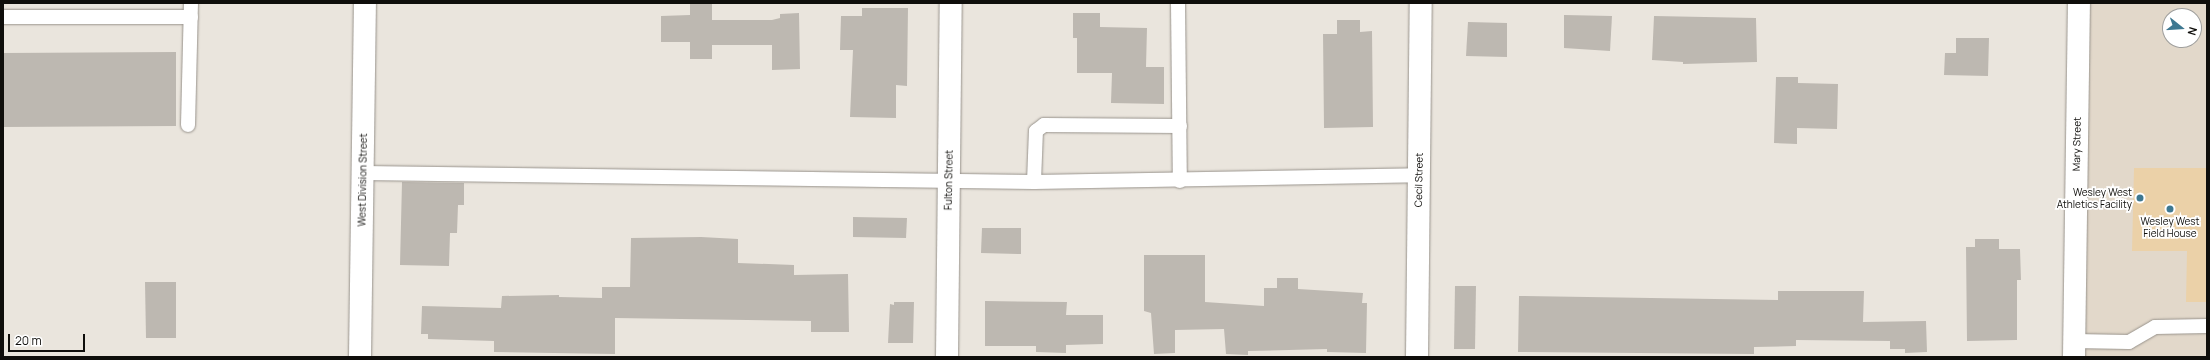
<!DOCTYPE html>
<style>
body{margin:0}
#map{position:relative;width:2210px;height:360px;overflow:hidden;background:#eae5dd;font-family:Manrope,sans-serif}
div>[style]{position:absolute}
.built>*{inset:0;background:#e2d8ca}
.green>*{inset:0;background:#ebd1a8}
.building>*{inset:0;background:#bdb8b1}
.roads{filter:drop-shadow(0 0 1px #98938c) drop-shadow(0 0 1px #98938c)}
.service>*{height:14px;margin:-7px;padding:0 7px;transform-origin:7px;border-radius:7px;background:#fff}
.minor>*{height:22px;margin:-11px;padding:0 11px;transform-origin:11px;border-radius:11px;background:#fff}
.trunk>*{height:22px;margin:-11px;padding:0 11px;transform-origin:11px;border-radius:11px;background:#fff}
.dots>*{width:11px;height:11px;translate:-50% -50%;box-sizing:border-box;border:2px solid #fff;border-radius:50%}
span{translate:-50% -50%;white-space:nowrap;text-align:center;line-height:1.15;-webkit-text-stroke:3.5px #fff;paint-order:stroke}
.street-label{font-size:10px;color:#0f0e0b}
.poi-label{font-size:10px;color:#0f0e0b}
.right{translate:-100% -50%;text-align:right}
.frame{position:absolute;inset:0;border:4px solid #0f0e0b;pointer-events:none}
.north{position:absolute;left:2162px;top:8px;width:40px;height:40px;box-sizing:border-box;background:#fff;border:1px solid #9f9f9d;border-radius:50%;rotate:107deg;font-size:11px;font-weight:700;line-height:16px;text-align:center;color:#0f0e0b}
.north::after{content:'';display:block;margin:auto;width:14px;height:18px;background:#3e7891;clip-path:polygon(50% 0,100% 100%,50% 72%,0 100%)}
.scale{position:absolute;left:8px;top:334px;width:77px;height:18px;box-sizing:border-box;border:2px solid #0f0e0b;border-top:0;padding-left:5px;font-size:12px;line-height:14px;white-space:nowrap;color:#0f0e0b;-webkit-text-stroke:3px #fff;paint-order:stroke}
</style>
<div id="map">
<div class="built">
<i style="clip-path:polygon(evenodd,2079px 3px,2207px 3px,2207px 357px,2069px 357px,2079px 3px,2170px 16px,2194px 16px,2194px 40px,2170px 40px,2170px 16px)"></i>
</div>
<div class="green">
<i style="clip-path:polygon(2134px 168px,2207px 168px,2207px 302px,2186px 302px,2187px 251px,2132px 251px)"></i>
</div>
<div class="building">
<i style="clip-path:polygon(690px 3px,712px 3px,712px 20px,772px 20px,780px 18px,780px 14px,799px 13px,800px 69px,772px 70px,772px 45px,712px 45px,712px 59px,690px 59px,690px 42px,661px 42px,661px 16px,690px 15px)"></i>
<i style="clip-path:polygon(862px 8px,908px 8px,907px 86px,896px 85px,896px 118px,850px 117px,853px 50px,840px 50px,841px 16px,862px 16px)"></i>
<i style="clip-path:polygon(1073px 13px,1100px 13px,1100px 27px,1147px 28px,1146px 67px,1164px 67px,1164px 104px,1111px 103px,1112px 73px,1077px 73px,1077px 38px,1073px 38px)"></i>
<i style="clip-path:polygon(1564px 15px,1612px 16px,1610px 51px,1564px 48px)"></i>
<i style="clip-path:polygon(1654px 16px,1756px 18px,1757px 62px,1683px 64px,1683px 62px,1652px 60px)"></i>
<i style="clip-path:polygon(1337px 20px,1360px 20px,1360px 32px,1372px 31px,1373px 127px,1324px 128px,1323px 34px,1337px 34px)"></i>
<i style="clip-path:polygon(1468px 22px,1507px 23px,1507px 57px,1466px 56px)"></i>
<i style="clip-path:polygon(1956px 38px,1989px 38px,1988px 76px,1944px 75px,1945px 53px,1956px 53px)"></i>
<i style="clip-path:polygon(176px 52px,176px 126px,3px 127px,3px 53px)"></i>
<i style="clip-path:polygon(1776px 77px,1798px 77px,1798px 83px,1838px 84px,1837px 129px,1797px 128px,1797px 144px,1774px 143px)"></i>
<i style="clip-path:polygon(402px 182px,464px 183px,464px 205px,458px 205px,457px 233px,450px 233px,449px 266px,400px 265px)"></i>
<i style="clip-path:polygon(853px 217px,907px 218px,906px 238px,853px 237px)"></i>
<i style="clip-path:polygon(982px 228px,1021px 228px,1021px 254px,981px 253px)"></i>
<i style="clip-path:polygon(701px 237px,738px 239px,738px 263px,794px 265px,794px 275px,848px 274px,849px 332px,811px 332px,811px 321px,615px 318px,615px 354px,494px 352px,494px 341px,428px 339px,428px 334px,421px 334px,422px 306px,501px 308px,502px 296px,559px 295px,559px 297px,602px 298px,602px 287px,630px 287px,631px 238px)"></i>
<i style="clip-path:polygon(1975px 239px,1999px 239px,1999px 249px,2020px 249px,2021px 280px,2017px 280px,2017px 340px,1967px 341px,1966px 247px,1975px 247px)"></i>
<i style="clip-path:polygon(1144px 255px,1205px 255px,1205px 302px,1264px 306px,1264px 288px,1277px 288px,1277px 278px,1298px 278px,1298px 289px,1363px 293px,1362px 303px,1367px 303px,1366px 353px,1327px 352px,1327px 349px,1248px 351px,1248px 355px,1226px 354px,1224px 329px,1175px 330px,1175px 353px,1154px 354px,1151px 313px,1144px 311px)"></i>
<i style="clip-path:polygon(145px 282px,176px 282px,176px 338px,146px 338px)"></i>
<i style="clip-path:polygon(1455px 286px,1476px 286px,1475px 349px,1454px 349px)"></i>
<i style="clip-path:polygon(1778px 291px,1864px 291px,1863px 322px,1926px 321px,1927px 352px,1905px 353px,1905px 349px,1890px 349px,1890px 341px,1796px 340px,1796px 346px,1754px 347px,1754px 354px,1518px 352px,1519px 296px,1778px 300px)"></i>
<i style="clip-path:polygon(985px 301px,1067px 302px,1066px 315px,1103px 315px,1103px 344px,1066px 345px,1066px 353px,1036px 352px,1036px 346px,985px 346px)"></i>
<i style="clip-path:polygon(894px 302px,914px 302px,913px 343px,888px 343px,890px 304px,894px 305px)"></i>
</div>
<div class="roads">
<div class="service">
<i style="left:1178px;top:3px;width:178px;rotate:89.4deg"></i>
<i style="left:3px;top:17px;width:188px"></i>
<i style="left:188px;top:125px;width:122px;rotate:-88.6deg"></i>
<i style="left:363px;top:173px;width:671px;rotate:0.77deg"></i>
<i style="left:1034px;top:182px;width:385px;rotate:-1deg"></i>
<i style="left:1034px;top:182px;width:51px;rotate:-87.8deg"></i>
<i style="left:1036px;top:131px;width:10px;rotate:-37deg"></i>
<i style="left:1044px;top:125px;width:136px;rotate:0.4deg"></i>
<i style="left:2074px;top:341px;width:55px;rotate:1deg"></i>
<i style="left:2129px;top:342px;width:30px;rotate:-30deg"></i>
<i style="left:2155px;top:327px;width:52px;rotate:-1.1deg"></i>
</div>
<div class="minor">
<i style="left:947px;top:357px;width:354px;rotate:-89.4deg"></i>
<i style="left:1417px;top:357px;width:354px;rotate:-89.4deg"></i>
<i style="left:2074px;top:357px;width:354px;rotate:-89.2deg"></i>
</div>
<div class="trunk">
<i style="left:360px;top:357px;width:354px;rotate:-89.2deg"></i>
</div>
</div>
<div class="dots">
<i style="left:2140px;top:198px;background:#3e7891"></i>
<i style="left:2170px;top:209px;background:#3e7891"></i>
</div>
<div class="street-label">
<span style="left:2077px;top:144px;rotate:-89deg">Mary Street</span>
<span style="left:363px;top:180px;rotate:-89deg">West Division Street</span>
<span style="left:949px;top:180px;rotate:-89deg">Fulton Street</span>
<span style="left:1419px;top:180px;rotate:-89deg">Cecil Street</span>
</div>
<div class="poi-label">
<span class="right" style="left:2132px;top:198px">Wesley West<br>Athletics Facility</span>
<span style="left:2170px;top:227px">Wesley West<br>Field House</span>
</div>
<div class="frame"></div>
<div class="north">N</div>
<div class="scale">20 m</div>
</div>
